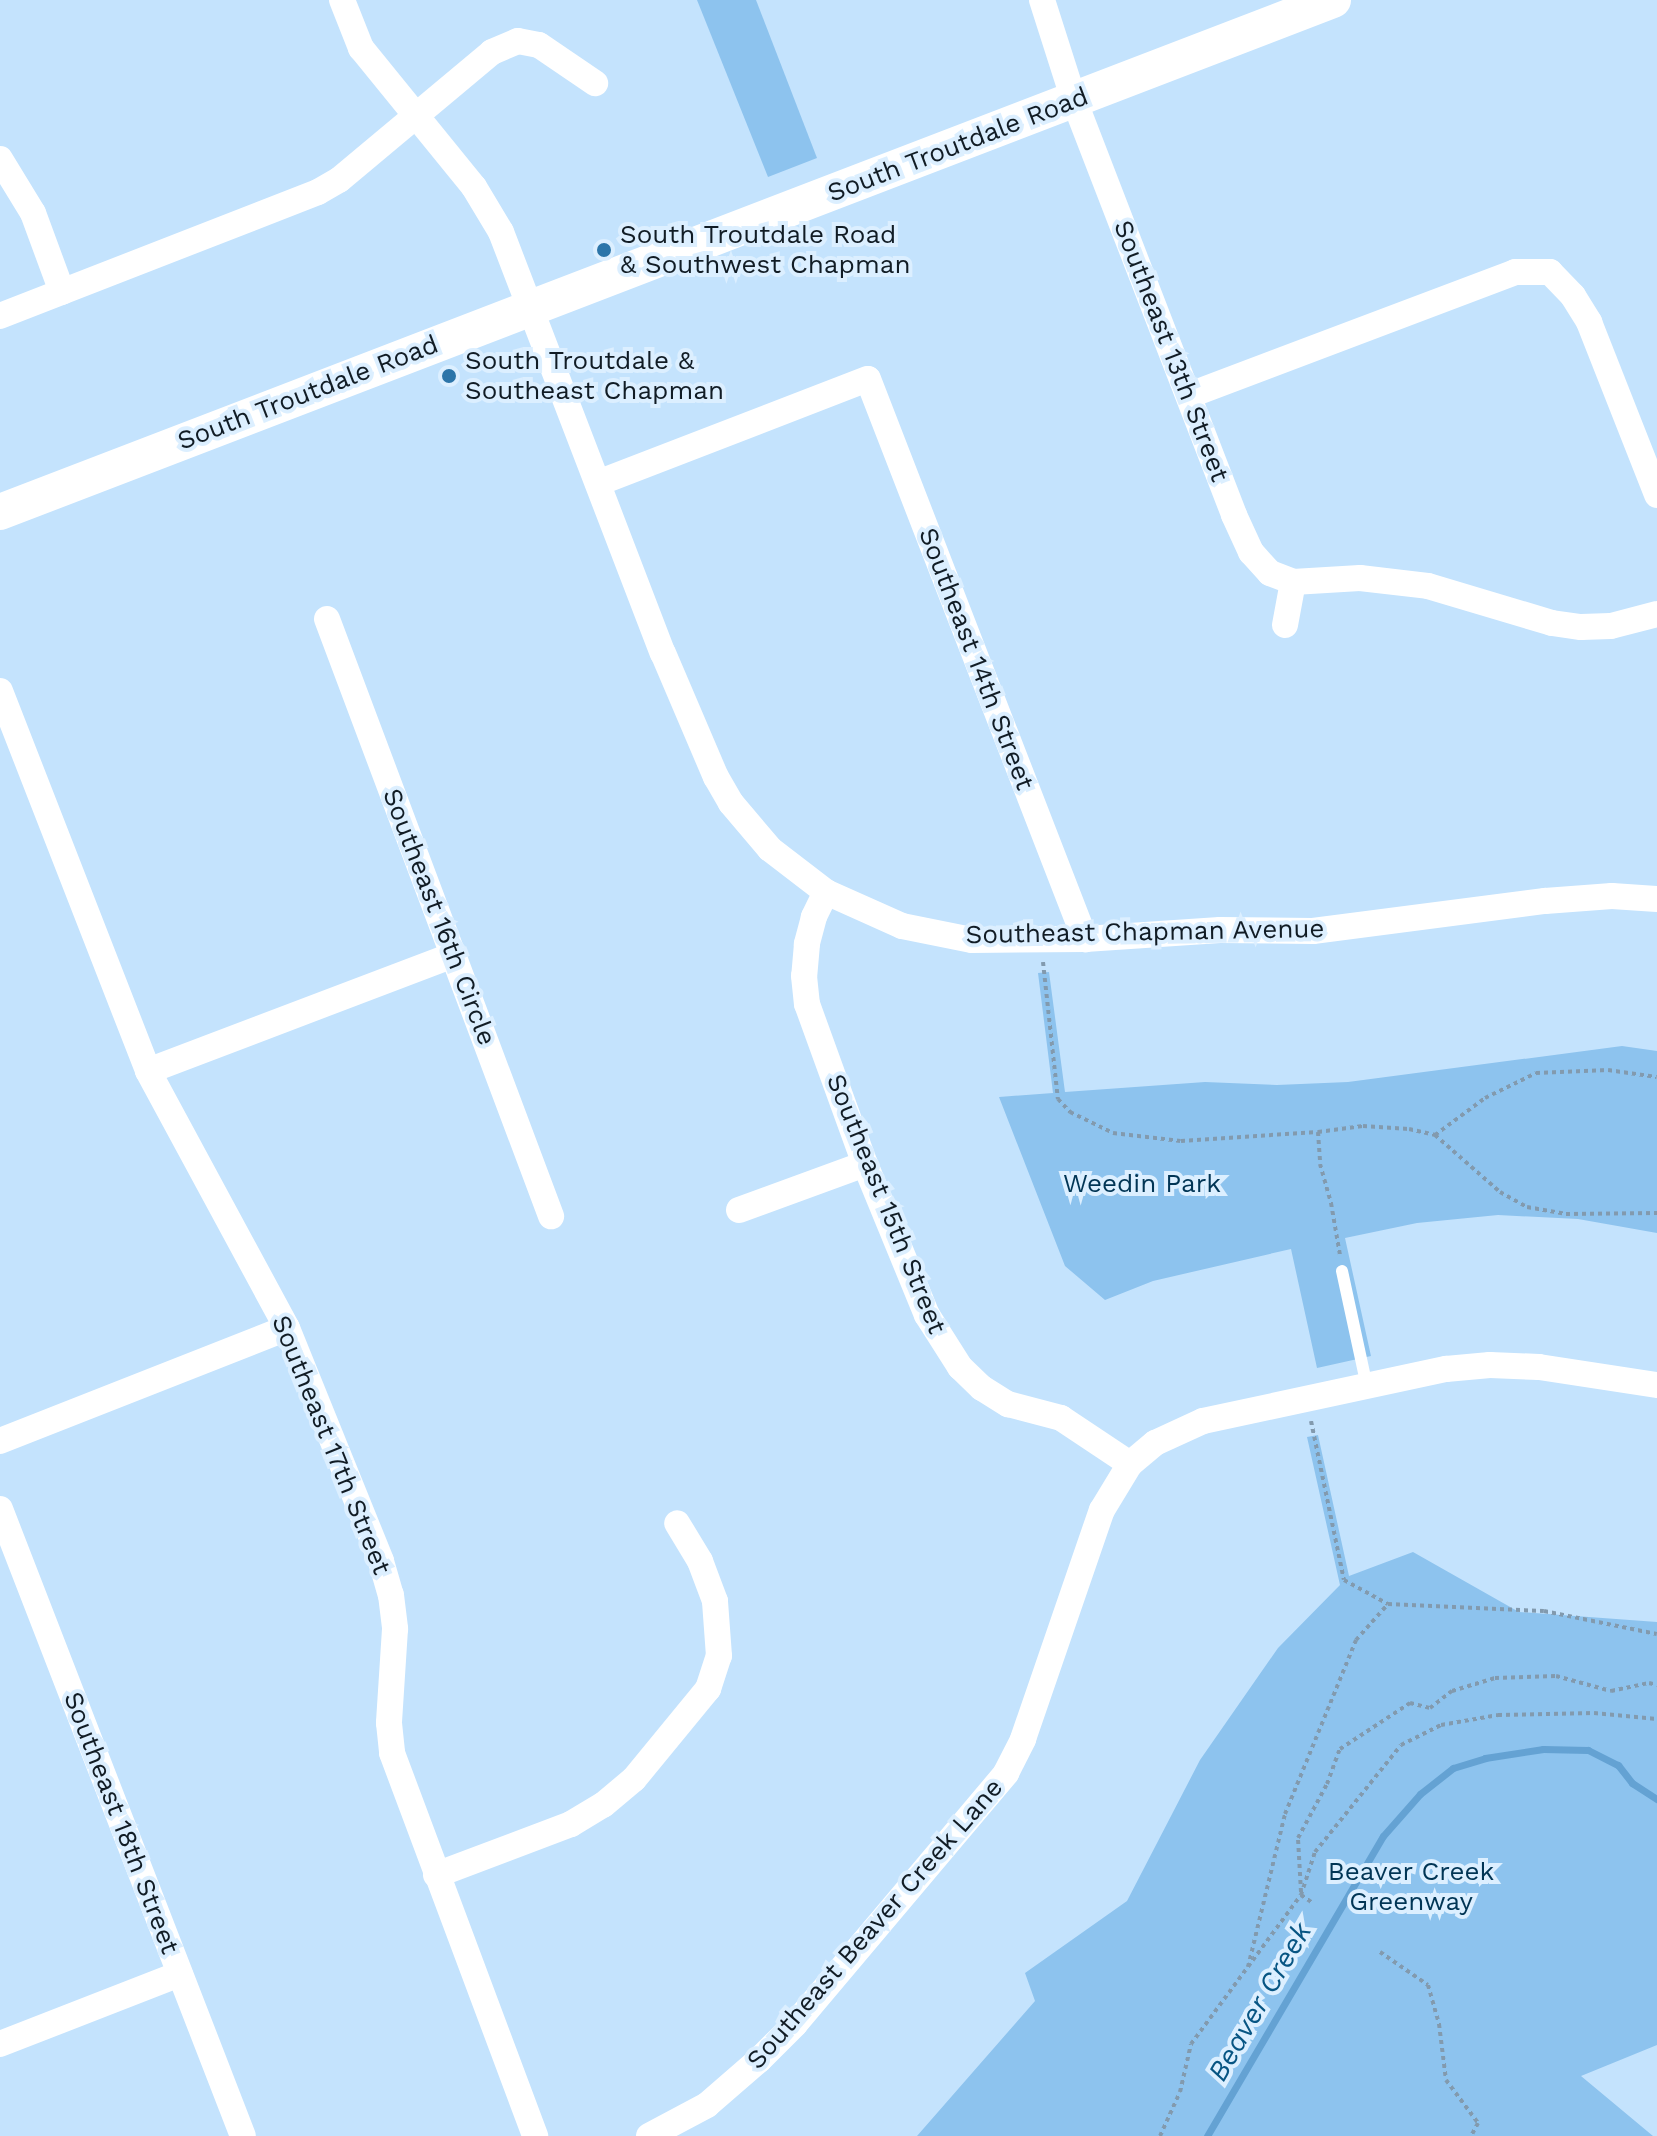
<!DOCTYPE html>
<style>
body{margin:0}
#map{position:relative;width:1657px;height:2136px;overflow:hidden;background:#c4e3fd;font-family:"Work Sans",sans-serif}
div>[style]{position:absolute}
.green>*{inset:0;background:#8dc3ee}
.stream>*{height:7px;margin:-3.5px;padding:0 3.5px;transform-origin:3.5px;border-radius:3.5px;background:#64a2d3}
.path>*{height:4px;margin-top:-2px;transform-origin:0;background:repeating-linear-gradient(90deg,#829aae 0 4px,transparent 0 8px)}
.service>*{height:12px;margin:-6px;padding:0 6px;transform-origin:6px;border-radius:6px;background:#fff}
.minor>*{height:26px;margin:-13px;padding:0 13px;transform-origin:13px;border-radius:13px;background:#fff}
.secondary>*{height:36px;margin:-18px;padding:0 18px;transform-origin:18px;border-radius:18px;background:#fff}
.dots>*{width:22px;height:22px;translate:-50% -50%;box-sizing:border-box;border:4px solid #dcefff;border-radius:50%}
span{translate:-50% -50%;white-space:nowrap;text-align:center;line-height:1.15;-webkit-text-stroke:8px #dcefff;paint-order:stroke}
.street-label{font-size:26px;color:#111c25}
.poi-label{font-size:26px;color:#111c25}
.left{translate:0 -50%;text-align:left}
.park-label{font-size:26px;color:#013555}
.water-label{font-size:28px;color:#075583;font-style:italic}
</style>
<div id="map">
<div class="green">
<i style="clip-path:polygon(697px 0,756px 0,817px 158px,768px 177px)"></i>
<i style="clip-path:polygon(1049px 972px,1065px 1092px,1205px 1082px,1277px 1085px,1348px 1082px,1622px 1046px,1657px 1051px,1657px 1233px,1578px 1219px,1498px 1215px,1417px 1223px,1345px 1238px,1371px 1356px,1317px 1368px,1291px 1249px,1153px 1281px,1105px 1300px,1065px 1266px,999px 1097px,1053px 1093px,1038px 973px)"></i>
<i style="clip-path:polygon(1318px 1435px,1349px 1576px,1413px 1552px,1519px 1612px,1657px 1622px,1657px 2045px,1581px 2076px,1653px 2136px,917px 2136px,1035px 2001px,1025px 1973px,1127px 1901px,1200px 1760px,1278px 1648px,1340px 1585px,1307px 1437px)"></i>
</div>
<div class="stream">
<i style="left:1207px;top:2136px;width:348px;rotate:-59.6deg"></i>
<i style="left:1383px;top:1836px;width:56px;rotate:-48.6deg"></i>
<i style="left:1420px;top:1794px;width:42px;rotate:-38.2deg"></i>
<i style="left:1453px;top:1768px;width:34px;rotate:-17deg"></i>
<i style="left:1485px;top:1758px;width:59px;rotate:-8.8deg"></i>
<i style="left:1543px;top:1749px;width:45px;rotate:1.3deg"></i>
<i style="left:1588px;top:1750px;width:34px;rotate:27deg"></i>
<i style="left:1618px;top:1765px;width:23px;rotate:52deg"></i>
<i style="left:1632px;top:1783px;width:30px;rotate:33deg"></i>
</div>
<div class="path">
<i style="left:1043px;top:962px;width:138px;rotate:83.8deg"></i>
<i style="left:1058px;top:1099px;width:18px;rotate:47deg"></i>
<i style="left:1070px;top:1112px;width:48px;rotate:26deg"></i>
<i style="left:1113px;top:1133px;width:68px;rotate:6.7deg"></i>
<i style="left:1181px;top:1141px;width:137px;rotate:-3.8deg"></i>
<i style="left:1318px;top:1132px;width:45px;rotate:-7.6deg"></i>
<i style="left:1363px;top:1126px;width:46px;rotate:3.7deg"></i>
<i style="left:1409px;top:1129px;width:27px;rotate:13deg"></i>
<i style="left:1435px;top:1135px;width:86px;rotate:41.2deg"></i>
<i style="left:1500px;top:1192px;width:31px;rotate:29deg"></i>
<i style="left:1527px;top:1207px;width:40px;rotate:10deg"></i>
<i style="left:1566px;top:1214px;width:91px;rotate:-0.6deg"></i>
<i style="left:1318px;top:1132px;width:32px;rotate:86deg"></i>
<i style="left:1320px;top:1164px;width:41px;rotate:74.2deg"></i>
<i style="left:1331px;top:1203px;width:53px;rotate:80.2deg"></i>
<i style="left:1435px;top:1135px;width:62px;rotate:-36.5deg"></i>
<i style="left:1485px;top:1098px;width:57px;rotate:-26.1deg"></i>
<i style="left:1536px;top:1073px;width:72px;rotate:-2.4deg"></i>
<i style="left:1608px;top:1070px;width:49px;rotate:8.1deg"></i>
<i style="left:1311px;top:1421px;width:162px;rotate:78.3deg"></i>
<i style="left:1344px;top:1580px;width:50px;rotate:28.6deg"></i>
<i style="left:1388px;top:1604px;width:156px;rotate:2.6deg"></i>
<i style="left:1544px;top:1611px;width:115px;rotate:11.5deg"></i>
<i style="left:1301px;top:1892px;width:54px;rotate:-93.2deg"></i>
<i style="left:1298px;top:1838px;width:61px;rotate:-61.8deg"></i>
<i style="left:1327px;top:1784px;width:37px;rotate:-70deg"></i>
<i style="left:1340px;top:1749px;width:84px;rotate:-33.3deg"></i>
<i style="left:1410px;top:1703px;width:21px;rotate:14deg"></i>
<i style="left:1430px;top:1708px;width:28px;rotate:-38deg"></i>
<i style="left:1452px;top:1691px;width:45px;rotate:-16.8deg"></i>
<i style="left:1495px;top:1678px;width:61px;rotate:-1.9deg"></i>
<i style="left:1556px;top:1676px;width:57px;rotate:15.3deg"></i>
<i style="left:1611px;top:1691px;width:39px;rotate:-12deg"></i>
<i style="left:1649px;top:1683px;width:8px;rotate:14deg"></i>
<i style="left:1301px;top:1895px;width:14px;rotate:34deg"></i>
<i style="left:1380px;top:1952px;width:58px;rotate:34.5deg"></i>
<i style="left:1428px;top:1985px;width:41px;rotate:74.2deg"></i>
<i style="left:1439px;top:2024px;width:56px;rotate:82.9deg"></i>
<i style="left:1446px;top:2080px;width:54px;rotate:53.3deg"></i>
<i style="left:1478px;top:2123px;width:15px;rotate:118deg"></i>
<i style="left:1248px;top:1967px;width:157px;rotate:-76.4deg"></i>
<i style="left:1285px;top:1814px;width:188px;rotate:-67.8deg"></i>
<i style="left:1356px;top:1640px;width:48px;rotate:-48.4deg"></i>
<i style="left:1160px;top:2136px;width:48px;rotate:-65.6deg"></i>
<i style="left:1180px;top:2092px;width:49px;rotate:-77.1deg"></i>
<i style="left:1191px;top:2044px;width:185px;rotate:-53.6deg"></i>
<i style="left:1301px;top:1895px;width:45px;rotate:-72deg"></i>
<i style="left:1315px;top:1852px;width:137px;rotate:-51.2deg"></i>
<i style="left:1401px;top:1745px;width:45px;rotate:-26.6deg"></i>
<i style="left:1441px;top:1725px;width:58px;rotate:-10deg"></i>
<i style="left:1498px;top:1715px;width:96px;rotate:-1.2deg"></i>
<i style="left:1594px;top:1713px;width:63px;rotate:5.4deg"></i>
</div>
<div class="service">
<i style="left:1342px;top:1271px;width:119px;rotate:77.8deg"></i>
</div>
<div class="minor">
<i style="left:342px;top:0;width:52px;rotate:68.4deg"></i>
<i style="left:361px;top:48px;width:179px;rotate:50.9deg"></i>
<i style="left:474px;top:187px;width:52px;rotate:59deg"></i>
<i style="left:501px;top:232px;width:451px;rotate:69deg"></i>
<i style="left:663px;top:653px;width:135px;rotate:66.9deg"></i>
<i style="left:716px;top:777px;width:30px;rotate:60deg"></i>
<i style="left:731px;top:803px;width:60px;rotate:49.7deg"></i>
<i style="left:770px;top:849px;width:71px;rotate:37.5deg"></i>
<i style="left:826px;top:892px;width:83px;rotate:24.1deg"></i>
<i style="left:902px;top:926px;width:71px;rotate:11.3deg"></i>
<i style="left:972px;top:940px;width:113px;rotate:-0.5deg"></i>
<i style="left:1085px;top:939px;width:135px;rotate:-3.8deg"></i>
<i style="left:1220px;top:930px;width:93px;rotate:0.6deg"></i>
<i style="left:1313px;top:931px;width:234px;rotate:-7.4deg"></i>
<i style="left:1545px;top:901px;width:67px;rotate:-4.3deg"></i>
<i style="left:1612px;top:896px;width:45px;rotate:3.8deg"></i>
<i style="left:1042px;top:0;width:105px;rotate:72.3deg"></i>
<i style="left:1074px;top:100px;width:445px;rotate:68.9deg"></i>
<i style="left:1234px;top:515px;width:41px;rotate:65.3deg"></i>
<i style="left:1251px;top:552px;width:28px;rotate:48deg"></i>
<i style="left:1270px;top:573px;width:25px;rotate:21deg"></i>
<i style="left:1293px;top:582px;width:67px;rotate:-3.4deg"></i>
<i style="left:1360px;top:578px;width:68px;rotate:6.7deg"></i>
<i style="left:1428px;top:586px;width:129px;rotate:16.6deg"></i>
<i style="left:1552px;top:623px;width:29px;rotate:8deg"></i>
<i style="left:1581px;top:627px;width:30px;rotate:-2deg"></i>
<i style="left:1611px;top:626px;width:48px;rotate:-14.6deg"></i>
<i style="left:0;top:159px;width:63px;rotate:58.6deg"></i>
<i style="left:33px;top:213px;width:84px;rotate:69.8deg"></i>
<i style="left:1550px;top:272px;width:33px;rotate:46deg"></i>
<i style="left:1573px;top:296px;width:31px;rotate:58deg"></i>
<i style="left:1589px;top:322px;width:186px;rotate:68.5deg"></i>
<i style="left:0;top:316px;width:341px;rotate:-21.3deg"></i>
<i style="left:318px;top:192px;width:24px;rotate:-30deg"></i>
<i style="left:339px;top:180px;width:199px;rotate:-39.9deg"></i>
<i style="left:492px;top:52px;width:28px;rotate:-23deg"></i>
<i style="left:518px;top:41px;width:21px;rotate:11deg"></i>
<i style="left:539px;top:45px;width:68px;rotate:34.2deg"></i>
<i style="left:1190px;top:395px;width:347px;rotate:-20.7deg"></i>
<i style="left:1515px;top:272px;width:35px"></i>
<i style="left:598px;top:483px;width:289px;rotate:-21.1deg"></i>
<i style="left:868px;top:379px;width:601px;rotate:68.82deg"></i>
<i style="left:327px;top:619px;width:638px;rotate:69.43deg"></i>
<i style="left:1285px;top:625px;width:44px;rotate:-79.5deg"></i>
<i style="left:0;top:691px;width:408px;rotate:68.7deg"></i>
<i style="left:148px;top:1071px;width:292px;rotate:61.6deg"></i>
<i style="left:287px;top:1328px;width:251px;rotate:68deg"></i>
<i style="left:381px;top:1561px;width:35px;rotate:74deg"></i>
<i style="left:391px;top:1595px;width:34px;rotate:83deg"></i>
<i style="left:395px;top:1629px;width:94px;rotate:93.7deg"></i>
<i style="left:389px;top:1723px;width:30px;rotate:84deg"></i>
<i style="left:392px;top:1753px;width:409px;rotate:69.5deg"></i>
<i style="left:826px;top:892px;width:28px;rotate:116deg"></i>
<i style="left:814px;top:917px;width:28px;rotate:105deg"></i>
<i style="left:807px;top:944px;width:32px;rotate:95deg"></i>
<i style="left:804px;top:976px;width:28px;rotate:84deg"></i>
<i style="left:807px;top:1004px;width:170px;rotate:70.1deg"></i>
<i style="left:865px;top:1164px;width:163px;rotate:67.7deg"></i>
<i style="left:927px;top:1315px;width:62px;rotate:57.6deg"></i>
<i style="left:960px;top:1367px;width:30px;rotate:44deg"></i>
<i style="left:982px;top:1388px;width:31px;rotate:32deg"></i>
<i style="left:1008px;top:1404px;width:55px;rotate:14.8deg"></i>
<i style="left:1061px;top:1418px;width:83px;rotate:33.7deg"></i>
<i style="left:148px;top:1071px;width:327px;rotate:-20.8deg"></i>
<i style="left:739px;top:1210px;width:134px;rotate:-20.1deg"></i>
<i style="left:0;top:1441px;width:308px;rotate:-21.5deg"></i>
<i style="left:0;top:1509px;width:672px;rotate:68.82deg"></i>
<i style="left:436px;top:1875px;width:144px;rotate:-20.7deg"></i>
<i style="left:571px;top:1824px;width:37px;rotate:-31deg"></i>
<i style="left:603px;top:1805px;width:40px;rotate:-40deg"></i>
<i style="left:634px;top:1779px;width:117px;rotate:-50.6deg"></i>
<i style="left:708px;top:1689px;width:35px;rotate:-72deg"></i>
<i style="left:719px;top:1656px;width:55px;rotate:-94.2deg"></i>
<i style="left:715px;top:1601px;width:43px;rotate:-110.6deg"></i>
<i style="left:700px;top:1561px;width:44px;rotate:-121.2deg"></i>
<i style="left:0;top:2044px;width:193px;rotate:-21.3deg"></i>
<i style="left:649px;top:2136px;width:66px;rotate:-28.1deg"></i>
<i style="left:707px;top:2105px;width:69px;rotate:-40.9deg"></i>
<i style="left:759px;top:2060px;width:51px;rotate:-45deg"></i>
<i style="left:795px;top:2024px;width:328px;rotate:-49.9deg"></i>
<i style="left:1006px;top:1773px;width:38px;rotate:-63deg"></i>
<i style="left:1023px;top:1739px;width:242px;rotate:-71deg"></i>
<i style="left:1102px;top:1510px;width:54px;rotate:-58.7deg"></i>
<i style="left:1130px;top:1464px;width:33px;rotate:-40deg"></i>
<i style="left:1155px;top:1443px;width:53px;rotate:-24.6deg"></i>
<i style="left:1203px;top:1421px;width:249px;rotate:-12.1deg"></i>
<i style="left:1446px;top:1369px;width:44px;rotate:-5.2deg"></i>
<i style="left:1490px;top:1365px;width:49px;rotate:2.3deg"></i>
<i style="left:1539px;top:1367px;width:119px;rotate:8.7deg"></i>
</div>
<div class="secondary">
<i style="left:0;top:512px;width:1428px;rotate:-21.01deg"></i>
</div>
<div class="dots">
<i style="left:604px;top:250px;background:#2c75a9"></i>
<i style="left:449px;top:376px;background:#2c75a9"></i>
</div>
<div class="street-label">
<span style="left:958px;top:145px;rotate:-21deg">South Troutdale Road</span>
<span style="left:1171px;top:351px;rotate:69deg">Southeast 13th Street</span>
<span style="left:308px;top:393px;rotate:-21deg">South Troutdale Road</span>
<span style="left:976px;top:659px;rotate:69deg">Southeast 14th Street</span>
<span style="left:439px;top:917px;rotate:69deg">Southeast 16th Circle</span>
<span style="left:1145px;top:932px;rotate:-1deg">Southeast Chapman Avenue</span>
<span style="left:886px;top:1204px;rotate:68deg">Southeast 15th Street</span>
<span style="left:331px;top:1445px;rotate:68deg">Southeast 17th Street</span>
<span style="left:121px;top:1823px;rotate:69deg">Southeast 18th Street</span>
<span style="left:875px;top:1924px;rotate:-49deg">Southeast Beaver Creek Lane</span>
</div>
<div class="poi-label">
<span class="left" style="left:620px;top:250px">South Troutdale Road<br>&amp; Southwest Chapman</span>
<span class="left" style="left:465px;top:376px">South Troutdale &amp;<br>Southeast Chapman</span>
</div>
<div class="park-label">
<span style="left:1142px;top:1184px">Weedin Park</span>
<span style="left:1411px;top:1887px">Beaver Creek<br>Greenway</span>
</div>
<div class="water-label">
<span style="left:1260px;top:2002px;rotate:-60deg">Beaver Creek</span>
</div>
</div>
